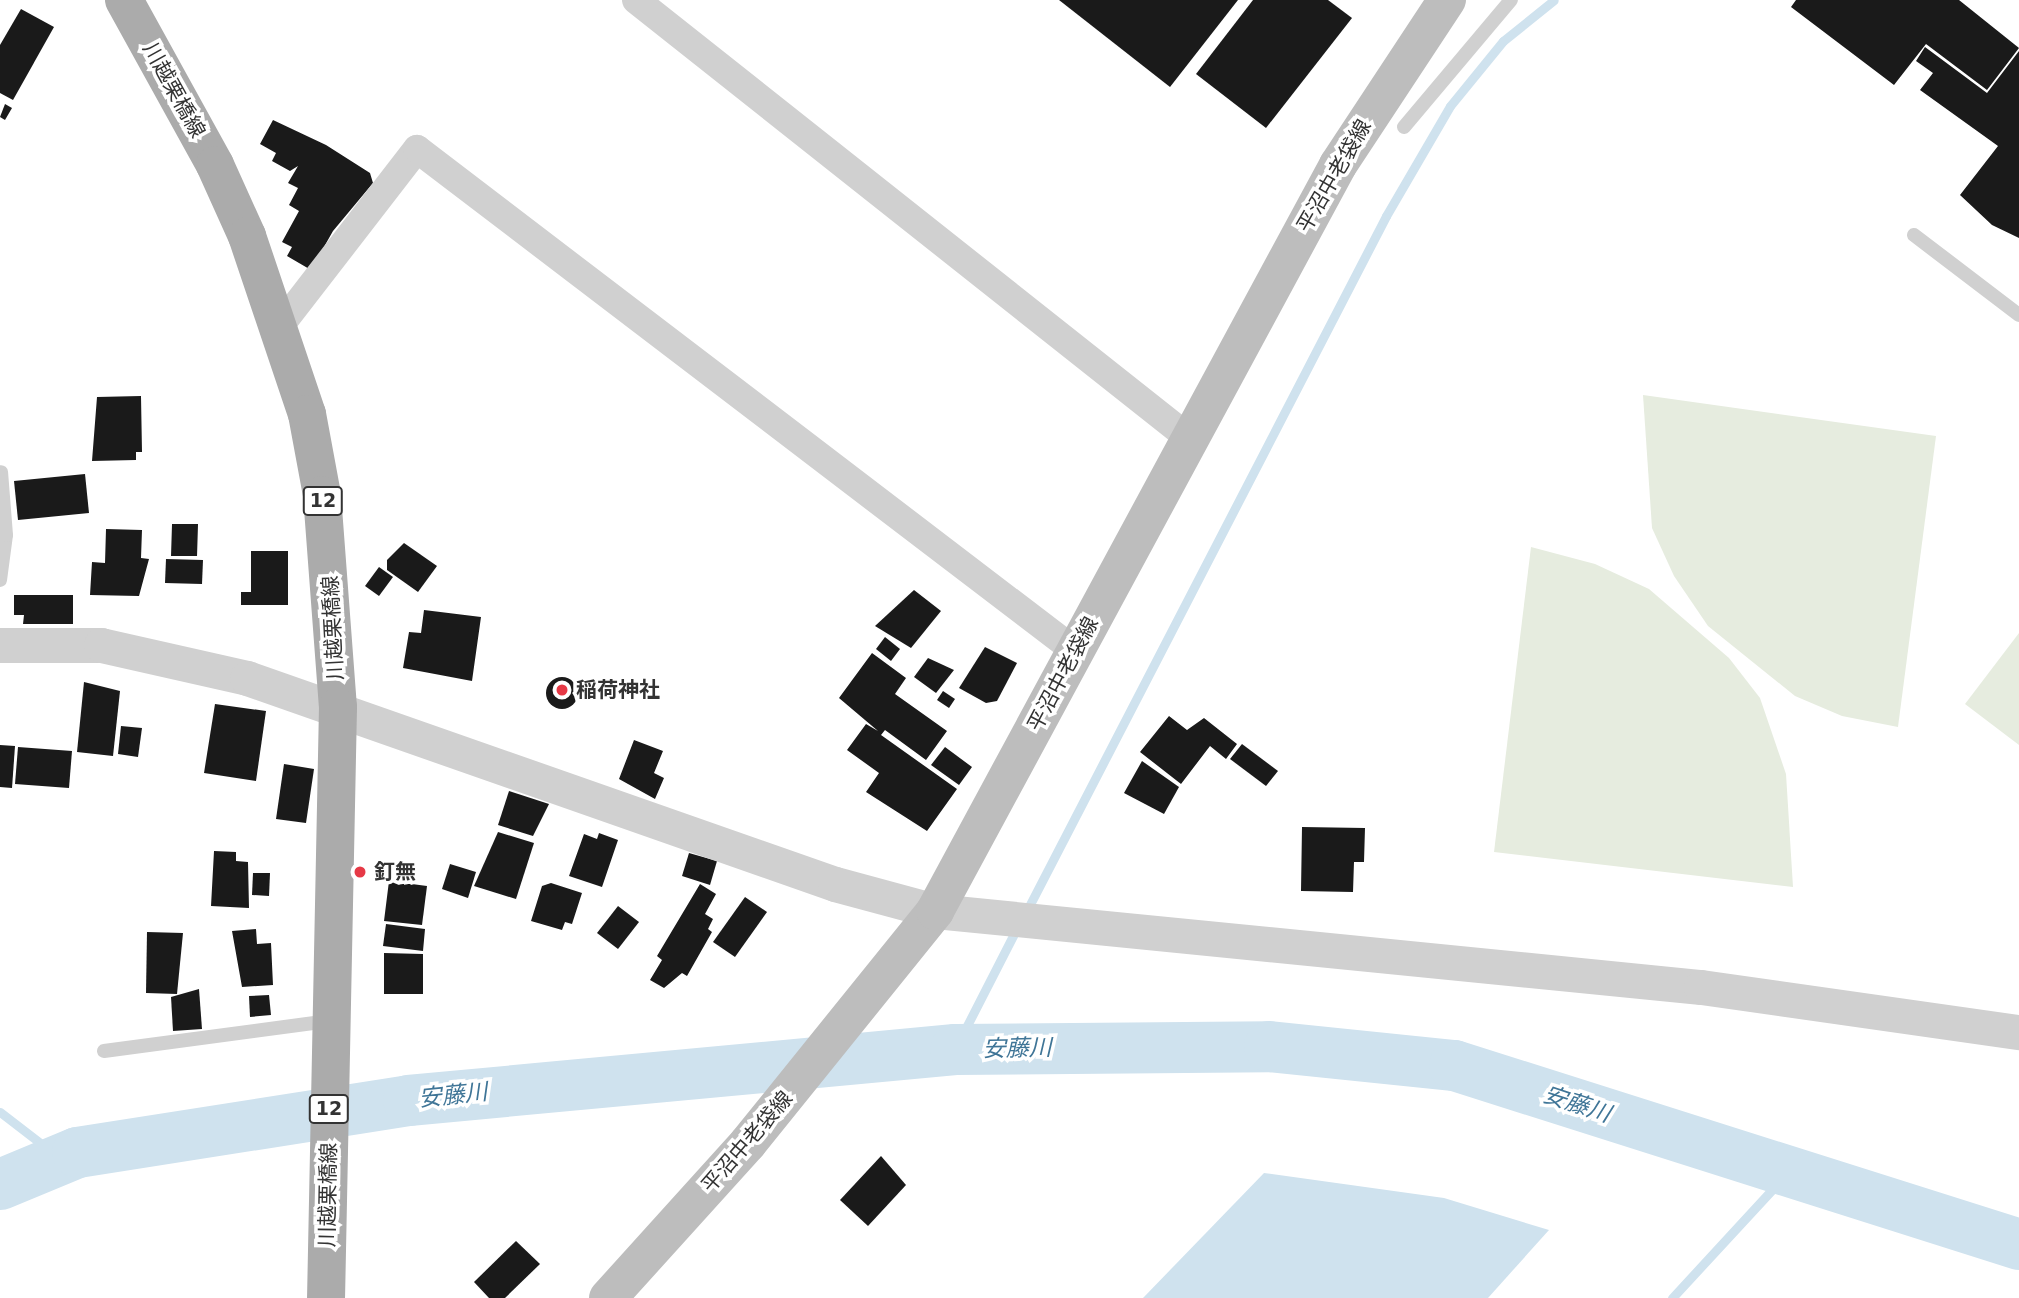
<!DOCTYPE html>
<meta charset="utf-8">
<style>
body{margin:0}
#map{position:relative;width:2019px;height:1298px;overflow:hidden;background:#fff;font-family:"DejaVu Sans","Noto Sans JP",sans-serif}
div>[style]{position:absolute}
.green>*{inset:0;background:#e6ecdf}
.water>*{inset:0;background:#cfe2ee}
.stream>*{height:9px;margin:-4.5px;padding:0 4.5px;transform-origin:4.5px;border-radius:4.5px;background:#cfe2ee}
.river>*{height:51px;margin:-25.5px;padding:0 25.5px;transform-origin:25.5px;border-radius:25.5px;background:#cfe2ee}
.building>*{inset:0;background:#1a1a1a}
.round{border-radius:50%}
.service>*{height:14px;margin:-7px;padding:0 7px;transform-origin:7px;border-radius:7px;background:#d0d0d0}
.minor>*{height:28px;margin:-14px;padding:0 14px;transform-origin:14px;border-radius:14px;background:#d0d0d0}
.tertiary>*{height:35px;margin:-17.5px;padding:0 17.5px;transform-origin:17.5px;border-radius:17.5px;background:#d0d0d0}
.secondary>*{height:38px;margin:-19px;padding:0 19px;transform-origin:19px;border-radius:19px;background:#bdbdbd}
.primary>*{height:38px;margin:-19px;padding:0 19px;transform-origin:19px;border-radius:19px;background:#ababab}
.dots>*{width:19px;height:19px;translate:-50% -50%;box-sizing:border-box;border:4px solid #fff;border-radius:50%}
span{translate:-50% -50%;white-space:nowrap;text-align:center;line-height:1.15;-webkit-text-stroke:7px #fff;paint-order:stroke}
.shield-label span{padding:2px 5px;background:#fff;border:2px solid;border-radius:5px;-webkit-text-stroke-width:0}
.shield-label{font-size:19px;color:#333;font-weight:700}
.street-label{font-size:21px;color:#333}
.poi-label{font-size:21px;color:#333;font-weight:700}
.left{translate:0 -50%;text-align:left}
.water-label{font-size:23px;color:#3f7597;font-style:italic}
</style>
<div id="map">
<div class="green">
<i style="clip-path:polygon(1643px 395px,1936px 436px,1898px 727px,1842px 716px,1795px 696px,1708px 626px,1674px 576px,1652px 528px)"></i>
<i style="clip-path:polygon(1531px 547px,1595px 564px,1649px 589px,1729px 658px,1760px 698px,1786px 774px,1793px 887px,1494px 852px)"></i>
<i style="clip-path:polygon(2019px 633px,2019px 745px,1965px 704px)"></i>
</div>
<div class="water">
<i style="clip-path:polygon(1264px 1173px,1444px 1198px,1549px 1230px,1488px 1298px,1143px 1298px)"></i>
</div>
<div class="stream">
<i style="left:1025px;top:914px;width:786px;rotate:-62.65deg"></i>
<i style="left:1386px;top:216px;width:127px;rotate:-59.8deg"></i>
<i style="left:1450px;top:106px;width:84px;rotate:-50.8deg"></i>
<i style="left:1503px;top:41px;width:65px;rotate:-38.8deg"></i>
<i style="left:955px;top:1049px;width:138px;rotate:-62.9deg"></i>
<i style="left:0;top:1112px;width:77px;rotate:37.6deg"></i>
<i style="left:1672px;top:1298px;width:177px;rotate:-47.3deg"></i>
</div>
<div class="river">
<i style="left:0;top:1184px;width:83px;rotate:-22.6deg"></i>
<i style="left:77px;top:1152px;width:335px;rotate:-8.9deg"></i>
<i style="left:408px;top:1100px;width:549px;rotate:-5.33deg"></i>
<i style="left:955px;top:1049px;width:314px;rotate:-0.5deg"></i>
<i style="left:1269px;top:1046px;width:186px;rotate:5.9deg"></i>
<i style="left:1454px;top:1065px;width:593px;rotate:17.58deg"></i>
</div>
<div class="building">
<i style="clip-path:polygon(1059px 0,1238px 0,1170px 87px)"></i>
<i style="clip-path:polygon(1253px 0,1328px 0,1352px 18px,1266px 128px,1196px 74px)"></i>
<i style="clip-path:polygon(1796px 0,1959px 0,2019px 48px,1987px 90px,1926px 44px,1894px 85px,1791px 7px)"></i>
<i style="clip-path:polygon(21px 9px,54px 27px,13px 100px,0 93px,0 45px)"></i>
<i style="clip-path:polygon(1925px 47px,1987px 93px,2019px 51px,2019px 238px,1992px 225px,1960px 195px,1998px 146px,1920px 90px,1933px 73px,1916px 61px)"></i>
<i style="clip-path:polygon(5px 104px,12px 108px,5px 120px,0 117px)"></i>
<i style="clip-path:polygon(273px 120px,326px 145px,370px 173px,373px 183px,333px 231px,311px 270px,287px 256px,292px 247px,282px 242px,299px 211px,289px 205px,298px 188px,288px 183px,298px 166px,290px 171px,272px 161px,276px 153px,260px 144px)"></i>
<i style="clip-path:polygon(141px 396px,142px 452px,136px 452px,136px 460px,92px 461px,97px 397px)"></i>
<i style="clip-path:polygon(85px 474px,89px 513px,18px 520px,14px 481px)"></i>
<i style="clip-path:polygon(172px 524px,198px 524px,197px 556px,171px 556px)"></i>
<i style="clip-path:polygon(106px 529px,142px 530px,141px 558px,149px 559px,139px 596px,90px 595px,92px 562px,105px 563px)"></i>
<i style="clip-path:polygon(404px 543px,437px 566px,418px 592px,387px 570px,387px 560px)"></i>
<i style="clip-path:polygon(251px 551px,288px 551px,288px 605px,241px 605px,241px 592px,251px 592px)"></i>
<i style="clip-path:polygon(166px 559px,203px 560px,202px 584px,165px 583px)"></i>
<i style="clip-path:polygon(379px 567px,393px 577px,379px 596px,365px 586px)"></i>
<i style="clip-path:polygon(914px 590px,941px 611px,911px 648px,875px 626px)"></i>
<i style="clip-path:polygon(14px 595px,73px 595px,73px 624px,23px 624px,24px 615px,14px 615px)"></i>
<i style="clip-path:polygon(424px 610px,481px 617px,472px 681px,403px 668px,409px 632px,421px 633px)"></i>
<i style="clip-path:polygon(885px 637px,900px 649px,891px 661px,876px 649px)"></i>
<i style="clip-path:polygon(985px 647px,1017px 663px,997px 701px,986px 703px,959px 688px)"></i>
<i style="clip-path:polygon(872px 653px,906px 678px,895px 694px,947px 731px,926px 760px,885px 730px,881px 735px,957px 789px,927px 831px,866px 792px,879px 773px,847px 750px,866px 724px,878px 731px,839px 698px)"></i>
<i style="clip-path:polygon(928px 658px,954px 670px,936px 693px,914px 677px)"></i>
<i class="round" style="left:546px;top:677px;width:32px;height:32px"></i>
<i style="clip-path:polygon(84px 682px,120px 691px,113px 756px,77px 752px)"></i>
<i style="clip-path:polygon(943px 691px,955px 699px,949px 708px,937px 700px)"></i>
<i style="clip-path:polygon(215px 704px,266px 711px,256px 781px,204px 773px)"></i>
<i style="clip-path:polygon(1169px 716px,1187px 730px,1204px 718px,1237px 744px,1226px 759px,1210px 746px,1181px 784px,1140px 752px)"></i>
<i style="clip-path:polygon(121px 726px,142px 728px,138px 757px,118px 754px)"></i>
<i style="clip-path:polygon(634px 740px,663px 751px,654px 773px,664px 778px,655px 799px,619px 779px)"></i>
<i style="clip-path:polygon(1242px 744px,1278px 771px,1266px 786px,1230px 759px)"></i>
<i style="clip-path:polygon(0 745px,15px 746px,12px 788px,0 787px)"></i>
<i style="clip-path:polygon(18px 747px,72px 751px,69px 788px,15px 784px)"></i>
<i style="clip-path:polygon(945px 747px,972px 767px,959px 785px,931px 765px)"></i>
<i style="clip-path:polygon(1142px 761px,1179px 787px,1164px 814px,1124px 793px)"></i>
<i style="clip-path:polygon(284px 764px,314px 769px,306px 823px,276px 819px)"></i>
<i style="clip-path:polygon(509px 791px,549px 804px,533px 836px,498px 825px)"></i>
<i style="clip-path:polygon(1302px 827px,1365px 828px,1364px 862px,1354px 862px,1353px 892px,1301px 891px)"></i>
<i style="clip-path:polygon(498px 832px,534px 843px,516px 899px,474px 886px)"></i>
<i style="clip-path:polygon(599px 833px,618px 840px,602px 887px,569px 876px,584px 834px,597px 839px)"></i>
<i style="clip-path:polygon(214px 851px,236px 852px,236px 861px,248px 862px,249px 908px,211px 906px)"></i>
<i style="clip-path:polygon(689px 853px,717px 861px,710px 885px,682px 876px)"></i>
<i style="clip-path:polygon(450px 864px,476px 872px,468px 898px,442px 889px)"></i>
<i style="clip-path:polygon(253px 873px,270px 873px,269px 896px,252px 895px)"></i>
<i style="clip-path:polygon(389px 881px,427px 886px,422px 925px,384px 921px)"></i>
<i style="clip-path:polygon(551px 883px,582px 893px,572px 924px,565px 922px,562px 930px,531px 921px,542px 886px)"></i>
<i style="clip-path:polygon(700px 884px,716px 894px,705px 914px,713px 919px,708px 929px,712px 932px,687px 976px,682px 973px,664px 988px,650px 980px,662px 960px,657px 956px)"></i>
<i style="clip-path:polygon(745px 897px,767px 912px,735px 957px,713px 942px)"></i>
<i style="clip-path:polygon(618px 906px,639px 922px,618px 949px,597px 933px)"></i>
<i style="clip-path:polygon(386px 924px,425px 929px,423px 951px,383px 946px)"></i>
<i style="clip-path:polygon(256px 929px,257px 944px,271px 943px,273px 985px,242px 987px,232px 931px)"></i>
<i style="clip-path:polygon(147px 932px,183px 933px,177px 994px,146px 993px)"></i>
<i style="clip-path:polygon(384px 953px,423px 954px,423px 994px,384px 994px)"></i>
<i style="clip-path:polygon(199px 989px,202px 1029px,173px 1031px,171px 997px)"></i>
<i style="clip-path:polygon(269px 995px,271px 1015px,250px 1017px,249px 996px)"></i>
<i style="clip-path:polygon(881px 1156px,906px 1185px,868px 1226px,840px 1200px)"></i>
<i style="clip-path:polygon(516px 1241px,540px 1264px,505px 1298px,489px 1298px,474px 1282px)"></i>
</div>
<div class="service">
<i style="left:1404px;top:127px;width:166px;rotate:-49.9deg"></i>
<i style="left:1914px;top:235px;width:132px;rotate:37.3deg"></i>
<i style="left:0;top:580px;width:45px;rotate:-82.4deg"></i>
<i style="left:6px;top:535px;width:63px;rotate:-94.5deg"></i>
<i style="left:104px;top:1051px;width:228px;rotate:-7.6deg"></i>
</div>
<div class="minor">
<i style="left:636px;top:0;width:707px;rotate:38.39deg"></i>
<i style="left:280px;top:326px;width:224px;rotate:-52.3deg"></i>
<i style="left:417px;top:149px;width:828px;rotate:37.34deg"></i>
</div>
<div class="tertiary">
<i style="left:0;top:645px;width:101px"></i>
<i style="left:101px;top:645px;width:150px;rotate:12.7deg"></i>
<i style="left:247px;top:678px;width:623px;rotate:19.31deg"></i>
<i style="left:835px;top:884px;width:104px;rotate:15.1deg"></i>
<i style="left:935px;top:911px;width:770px;rotate:5.67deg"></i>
<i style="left:1701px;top:987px;width:321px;rotate:8.1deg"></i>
</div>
<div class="secondary">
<i style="left:608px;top:1298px;width:209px;rotate:-47.9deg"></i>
<i style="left:748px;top:1143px;width:298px;rotate:-51.1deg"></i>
<i style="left:935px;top:911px;width:848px;rotate:-61.62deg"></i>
<i style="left:1338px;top:165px;width:198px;rotate:-56.6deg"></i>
</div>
<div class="primary">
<i style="left:124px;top:0;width:188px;rotate:61.1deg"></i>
<i style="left:215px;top:165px;width:78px;rotate:65.7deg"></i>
<i style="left:247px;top:236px;width:188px;rotate:71.4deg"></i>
<i style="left:307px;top:414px;width:82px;rotate:79.5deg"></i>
<i style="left:322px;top:495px;width:213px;rotate:85.7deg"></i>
<i style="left:338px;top:707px;width:591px;rotate:91.16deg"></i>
</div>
<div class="dots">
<i style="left:562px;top:690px;background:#e63946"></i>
<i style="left:360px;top:872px;background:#e63946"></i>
</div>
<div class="shield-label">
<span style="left:323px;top:501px">12</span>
<span style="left:329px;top:1109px">12</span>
</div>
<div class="street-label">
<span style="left:174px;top:90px;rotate:61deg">川越栗橋線</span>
<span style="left:1334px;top:176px;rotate:-60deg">平沼中老袋線</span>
<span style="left:333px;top:628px;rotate:-93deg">川越栗橋線</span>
<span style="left:1063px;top:674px;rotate:-62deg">平沼中老袋線</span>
<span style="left:747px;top:1142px;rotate:-49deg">平沼中老袋線</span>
<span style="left:328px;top:1195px;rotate:-89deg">川越栗橋線</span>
</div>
<div class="poi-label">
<span class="left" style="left:576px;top:690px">稲荷神社</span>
<span class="left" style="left:374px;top:872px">釘無</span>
</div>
<div class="water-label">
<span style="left:1017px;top:1048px;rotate:-1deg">安藤川</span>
<span style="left:453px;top:1095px;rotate:-6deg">安藤川</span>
<span style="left:1577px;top:1104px;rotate:18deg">安藤川</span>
</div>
</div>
